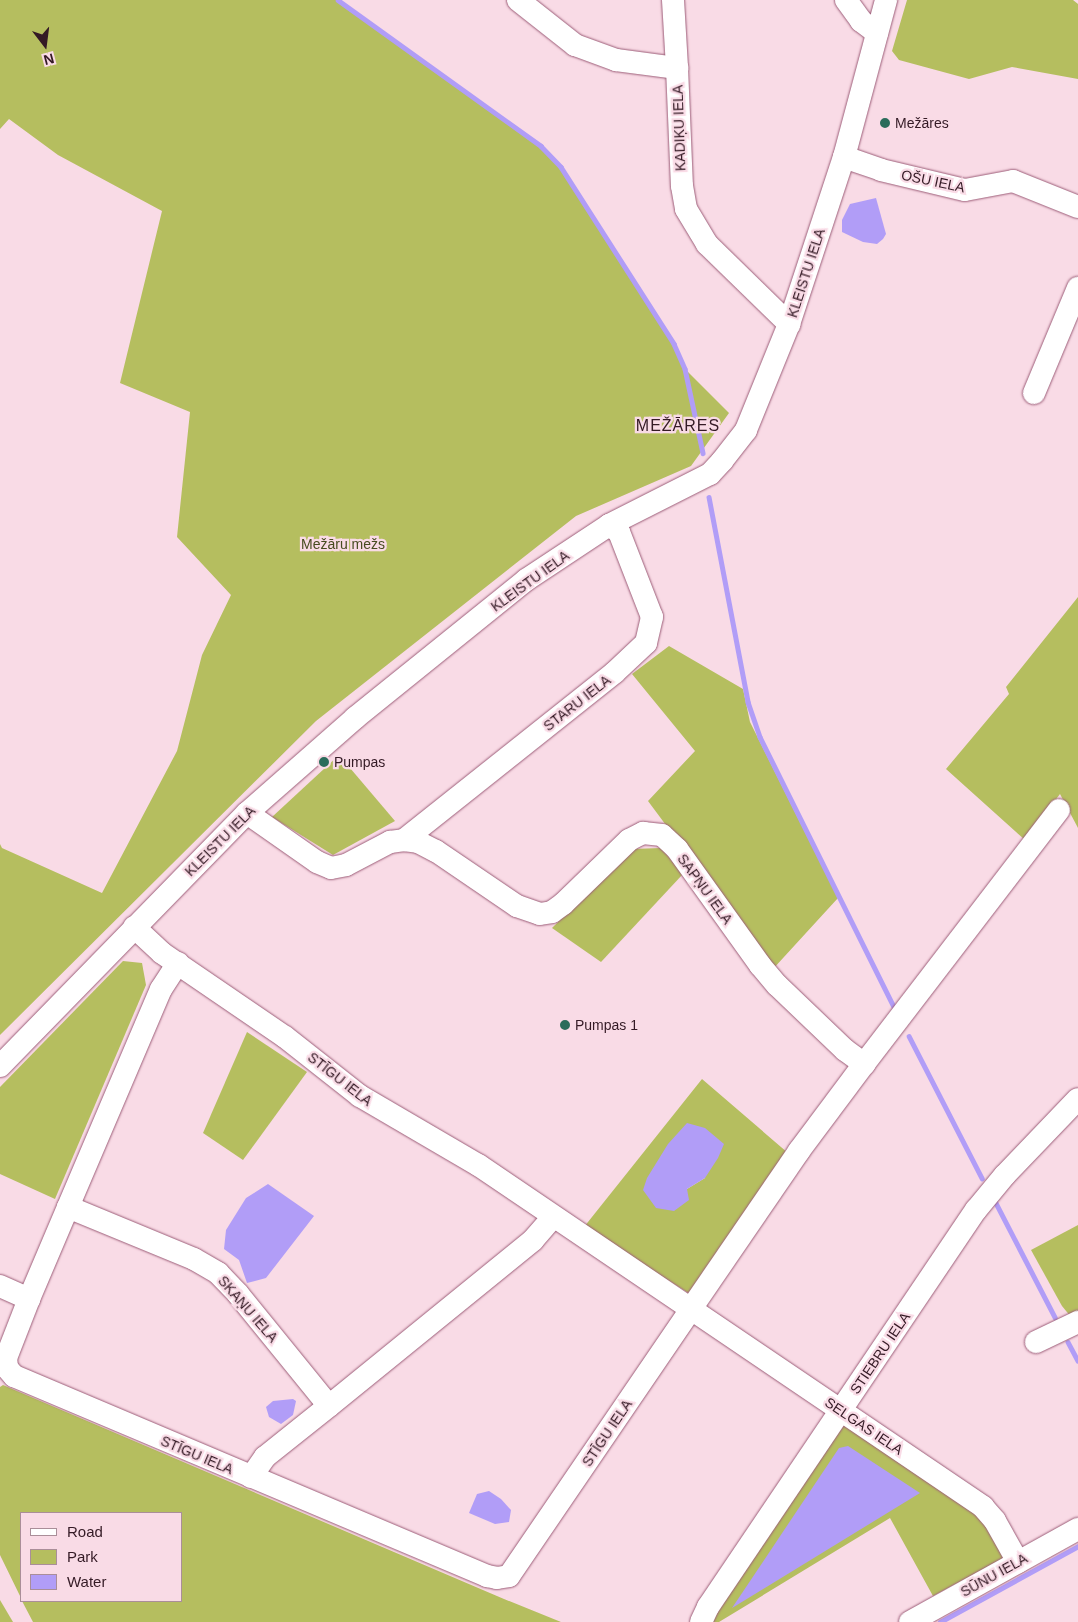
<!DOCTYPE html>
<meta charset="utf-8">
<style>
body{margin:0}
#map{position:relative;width:1078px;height:1622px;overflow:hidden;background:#f9dbe6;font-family:Helvetica,sans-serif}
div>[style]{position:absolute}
.green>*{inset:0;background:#b5be5f}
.water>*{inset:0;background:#b19df7}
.stream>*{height:4.5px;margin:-2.25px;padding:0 2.25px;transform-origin:2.25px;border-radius:2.25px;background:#b19df7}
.roads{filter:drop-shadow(0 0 1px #9c5d78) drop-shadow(0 0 1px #9c5d78)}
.minor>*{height:22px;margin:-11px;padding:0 11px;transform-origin:11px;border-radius:11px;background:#fff}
.dots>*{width:14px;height:14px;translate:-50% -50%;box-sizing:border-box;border:2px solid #f9dbe6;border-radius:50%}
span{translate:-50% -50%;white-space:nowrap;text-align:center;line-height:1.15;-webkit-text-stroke:4.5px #f9dbe6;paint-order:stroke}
.poi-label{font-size:14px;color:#341a25}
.left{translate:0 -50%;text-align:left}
.street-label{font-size:14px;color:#341a25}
.park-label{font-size:14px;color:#474b20}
.quarter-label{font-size:16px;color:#341a25;letter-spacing:1px}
.legend{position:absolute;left:20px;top:1512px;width:162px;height:90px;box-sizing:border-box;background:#f9dbe6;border:1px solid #aa8e99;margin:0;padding:6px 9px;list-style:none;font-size:15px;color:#341a25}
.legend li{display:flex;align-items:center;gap:10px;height:25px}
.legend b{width:25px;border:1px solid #aa8e99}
.north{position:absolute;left:20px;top:20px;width:50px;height:50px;-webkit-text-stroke:4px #f9dbe6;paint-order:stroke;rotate:165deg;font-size:14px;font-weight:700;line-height:20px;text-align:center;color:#341a25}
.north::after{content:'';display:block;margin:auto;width:18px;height:22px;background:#341a25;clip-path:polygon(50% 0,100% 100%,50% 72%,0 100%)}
</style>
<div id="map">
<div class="green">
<i style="clip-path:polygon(0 0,338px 0,541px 146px,561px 167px,674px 344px,685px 369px,729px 413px,691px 466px,576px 516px,316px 721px,0 1035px,0 844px,2px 848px,102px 893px,177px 751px,202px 655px,231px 595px,177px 537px,190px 412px,120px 383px,162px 211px,58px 155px,9px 119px,0 129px)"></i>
<i style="clip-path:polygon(907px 0,1073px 0,1078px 4px,1078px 79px,1012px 67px,969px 79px,899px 60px,892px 51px)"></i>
<i style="clip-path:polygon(1078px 597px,1078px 828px,1060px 794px,1025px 840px,946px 769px,1009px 694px,1006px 687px)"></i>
<i style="clip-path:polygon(669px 646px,743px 689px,750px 722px,838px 898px,773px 969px,648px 801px,695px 751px,632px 674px)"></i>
<i style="clip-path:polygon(339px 755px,395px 821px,333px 855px,272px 817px)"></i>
<i style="clip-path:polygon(661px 848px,683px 874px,601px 962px,552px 928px,632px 849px)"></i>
<i style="clip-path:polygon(123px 961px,142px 963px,146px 985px,55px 1199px,0 1174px,0 1087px)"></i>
<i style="clip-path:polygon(247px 1032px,307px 1072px,243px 1160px,203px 1133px)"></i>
<i style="clip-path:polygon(evenodd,702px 1079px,788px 1153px,690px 1294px,584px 1227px,702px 1079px,647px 1178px,705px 1178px,687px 1189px,647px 1178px)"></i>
<i style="clip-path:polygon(1078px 1225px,1078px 1313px,1071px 1317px,1062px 1306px,1031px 1250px)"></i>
<i style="clip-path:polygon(3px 1385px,504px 1599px,561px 1622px,33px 1622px,22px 1601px,181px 1601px,181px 1513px,21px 1513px,21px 1598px,0 1555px,0 1387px)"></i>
<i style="clip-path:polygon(840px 1422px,983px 1517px,1004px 1558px,933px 1596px,890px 1518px,719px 1622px,712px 1622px,710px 1617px)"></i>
<i style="clip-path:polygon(0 1600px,13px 1622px,0 1622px)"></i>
</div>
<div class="water">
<i style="clip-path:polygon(876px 198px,886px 234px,883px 239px,877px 244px,863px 242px,842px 232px,842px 220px,850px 204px)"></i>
<i style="clip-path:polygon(687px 1123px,705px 1128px,724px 1144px,718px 1158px,705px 1178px,687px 1189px,689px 1200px,674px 1211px,656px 1208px,643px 1190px,647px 1178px,668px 1144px)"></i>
<i style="clip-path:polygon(268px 1184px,314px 1216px,266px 1278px,247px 1283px,239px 1260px,224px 1249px,226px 1230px,246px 1198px)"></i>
<i style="clip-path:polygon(293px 1399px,296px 1401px,293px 1415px,281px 1424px,269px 1417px,266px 1407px,273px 1401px)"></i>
<i style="clip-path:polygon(848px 1446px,920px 1493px,732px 1608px,839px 1448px)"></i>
<i style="clip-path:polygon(489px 1491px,501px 1499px,511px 1510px,509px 1522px,495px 1524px,469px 1513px,477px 1494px)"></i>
</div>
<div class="stream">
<i style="left:338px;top:0;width:250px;rotate:35.7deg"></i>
<i style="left:541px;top:146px;width:29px;rotate:46deg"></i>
<i style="left:561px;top:167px;width:210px;rotate:57.4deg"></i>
<i style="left:674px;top:344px;width:27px;rotate:66deg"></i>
<i style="left:685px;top:369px;width:86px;rotate:77.9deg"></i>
<i style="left:709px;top:497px;width:209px;rotate:79.2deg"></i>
<i style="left:748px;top:702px;width:37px;rotate:71deg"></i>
<i style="left:760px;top:737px;width:301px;rotate:63.6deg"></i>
<i style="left:909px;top:1036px;width:160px;rotate:62.8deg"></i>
<i style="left:995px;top:1201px;width:131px;rotate:62.7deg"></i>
<i style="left:1068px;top:1342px;width:21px;rotate:62deg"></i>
<i style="left:940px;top:1622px;width:158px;rotate:-28.8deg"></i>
</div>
<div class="roads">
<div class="minor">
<i style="left:518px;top:0;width:73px;rotate:38.3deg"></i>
<i style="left:575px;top:45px;width:44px;rotate:20.1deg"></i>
<i style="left:616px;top:60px;width:62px;rotate:7.5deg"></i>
<i style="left:677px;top:68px;width:118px;rotate:87.6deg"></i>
<i style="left:682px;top:186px;width:23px;rotate:80deg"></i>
<i style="left:686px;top:209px;width:41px;rotate:59deg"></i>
<i style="left:707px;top:244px;width:115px;rotate:44.3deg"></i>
<i style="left:673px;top:0;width:68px;rotate:86.6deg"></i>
<i style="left:846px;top:0;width:26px;rotate:54deg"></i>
<i style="left:861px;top:21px;width:20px;rotate:37deg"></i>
<i style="left:844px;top:157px;width:39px;rotate:19deg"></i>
<i style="left:881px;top:170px;width:86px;rotate:13.4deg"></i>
<i style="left:965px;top:190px;width:49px;rotate:-10.6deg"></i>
<i style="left:1013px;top:181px;width:70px;rotate:21.8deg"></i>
<i style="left:1034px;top:393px;width:114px;rotate:-67.3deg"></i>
<i style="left:247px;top:813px;width:85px;rotate:35deg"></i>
<i style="left:317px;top:862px;width:15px;rotate:23deg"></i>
<i style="left:331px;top:868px;width:15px;rotate:-11deg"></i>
<i style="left:346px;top:865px;width:50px;rotate:-27.6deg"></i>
<i style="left:390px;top:842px;width:14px;rotate:-8deg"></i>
<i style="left:404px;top:840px;width:14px;rotate:8deg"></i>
<i style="left:418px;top:842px;width:20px;rotate:27deg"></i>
<i style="left:436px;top:851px;width:98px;rotate:34.2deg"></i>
<i style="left:517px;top:906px;width:24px;rotate:19deg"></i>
<i style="left:540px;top:914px;width:12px;rotate:-9deg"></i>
<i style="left:552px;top:912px;width:14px;rotate:-36deg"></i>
<i style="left:563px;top:904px;width:92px;rotate:-44.1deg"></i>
<i style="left:629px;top:840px;width:16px;rotate:-27deg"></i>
<i style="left:643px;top:833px;width:19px;rotate:6deg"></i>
<i style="left:662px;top:835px;width:21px;rotate:43deg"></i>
<i style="left:677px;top:849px;width:143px;rotate:54.4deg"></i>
<i style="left:760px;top:965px;width:26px;rotate:50deg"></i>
<i style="left:777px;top:985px;width:94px;rotate:43.7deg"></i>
<i style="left:845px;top:1050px;width:24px;rotate:36deg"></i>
<i style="left:864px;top:1064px;width:320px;rotate:-52.5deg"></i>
<i style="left:404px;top:840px;width:268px;rotate:-38.5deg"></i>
<i style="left:614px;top:673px;width:44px;rotate:-43.2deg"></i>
<i style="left:646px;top:643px;width:27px;rotate:-77deg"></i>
<i style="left:652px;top:617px;width:91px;rotate:-111.2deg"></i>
<i style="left:619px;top:532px;width:12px;rotate:-145deg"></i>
<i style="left:178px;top:963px;width:31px;rotate:123deg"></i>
<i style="left:161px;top:989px;width:237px;rotate:113.1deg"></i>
<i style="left:68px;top:1207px;width:136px;rotate:22.4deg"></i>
<i style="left:194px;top:1259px;width:28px;rotate:30deg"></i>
<i style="left:218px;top:1273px;width:29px;rotate:46deg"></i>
<i style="left:238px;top:1294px;width:144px;rotate:50.9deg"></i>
<i style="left:329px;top:1406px;width:263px;rotate:-39.1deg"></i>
<i style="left:533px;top:1240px;width:30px;rotate:-49deg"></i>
<i style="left:864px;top:1064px;width:109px;rotate:126.8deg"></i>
<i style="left:799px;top:1151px;width:191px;rotate:124.4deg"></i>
<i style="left:691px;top:1309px;width:353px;rotate:34.1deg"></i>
<i style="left:983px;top:1507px;width:18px;rotate:49deg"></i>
<i style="left:995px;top:1521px;width:47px;rotate:60.7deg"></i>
<i style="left:0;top:1066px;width:354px;rotate:-45.7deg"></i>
<i style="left:247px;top:813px;width:144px;rotate:-41.3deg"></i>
<i style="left:355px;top:718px;width:220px;rotate:-38.9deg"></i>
<i style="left:526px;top:580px;width:100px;rotate:-33.5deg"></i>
<i style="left:609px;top:525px;width:113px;rotate:-26.8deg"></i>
<i style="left:710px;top:474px;width:18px;rotate:-47deg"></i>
<i style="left:722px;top:461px;width:39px;rotate:-52deg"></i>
<i style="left:746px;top:430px;width:114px;rotate:-67.9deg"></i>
<i style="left:789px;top:324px;width:176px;rotate:-71.8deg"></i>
<i style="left:844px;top:157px;width:163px;rotate:-75deg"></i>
<i style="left:0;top:1286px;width:32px;rotate:24deg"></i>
<i style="left:29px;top:1299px;width:63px;rotate:111.3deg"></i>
<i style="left:6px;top:1358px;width:10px;rotate:84deg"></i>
<i style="left:7px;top:1368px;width:11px;rotate:49deg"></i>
<i style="left:14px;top:1376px;width:514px;rotate:22.92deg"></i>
<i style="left:487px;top:1576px;width:10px;rotate:11deg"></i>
<i style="left:497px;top:1578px;width:12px;rotate:-9deg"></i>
<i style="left:509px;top:1576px;width:323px;rotate:-55.7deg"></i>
<i style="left:691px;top:1309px;width:257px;rotate:-145.9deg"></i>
<i style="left:478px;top:1165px;width:137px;rotate:-149.7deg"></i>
<i style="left:360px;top:1096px;width:95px;rotate:-141.8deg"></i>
<i style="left:285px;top:1037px;width:149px;rotate:-145.7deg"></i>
<i style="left:162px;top:953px;width:38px;rotate:-137deg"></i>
<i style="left:29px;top:1299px;width:100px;rotate:-67deg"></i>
<i style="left:1036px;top:1342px;width:47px;rotate:-25.5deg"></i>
<i style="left:251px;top:1477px;width:24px;rotate:-55deg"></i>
<i style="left:265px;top:1457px;width:82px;rotate:-38.6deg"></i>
<i style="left:701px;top:1622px;width:17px;rotate:-65deg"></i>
<i style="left:708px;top:1607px;width:479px;rotate:-56deg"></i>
<i style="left:976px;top:1210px;width:45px;rotate:-50.4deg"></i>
<i style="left:1005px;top:1175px;width:105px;rotate:-46.2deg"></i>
<i style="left:910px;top:1622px;width:192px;rotate:-29deg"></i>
</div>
</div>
<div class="dots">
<i style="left:885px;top:123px;background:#2b6c5b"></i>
<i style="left:324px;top:762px;background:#2b6c5b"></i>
<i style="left:565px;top:1025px;background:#2b6c5b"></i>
</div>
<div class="poi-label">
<span class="left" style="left:895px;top:123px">Mežāres</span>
<span class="left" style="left:334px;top:762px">Pumpas</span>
<span class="left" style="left:575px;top:1025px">Pumpas 1</span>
</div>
<div class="street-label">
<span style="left:679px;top:128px;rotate:-92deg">KADIĶU IELA</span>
<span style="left:933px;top:181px;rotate:12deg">OŠU IELA</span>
<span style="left:806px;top:273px;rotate:-72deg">KLEISTU IELA</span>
<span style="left:530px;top:581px;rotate:-36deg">KLEISTU IELA</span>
<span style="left:577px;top:703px;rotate:-38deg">STARU IELA</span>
<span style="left:220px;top:841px;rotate:-45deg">KLEISTU IELA</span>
<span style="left:705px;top:889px;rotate:54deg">SAPŅU IELA</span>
<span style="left:340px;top:1079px;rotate:38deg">STĪGU IELA</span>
<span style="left:248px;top:1309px;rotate:49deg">SKAŅU IELA</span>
<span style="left:880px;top:1353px;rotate:-56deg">STIEBRU IELA</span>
<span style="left:864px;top:1426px;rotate:34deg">SELGAS IELA</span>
<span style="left:607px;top:1433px;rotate:-56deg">STĪGU IELA</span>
<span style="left:197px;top:1455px;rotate:23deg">STĪGU IELA</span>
<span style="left:994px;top:1575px;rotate:-29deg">SŪNU IELA</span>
</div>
<div class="park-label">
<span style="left:343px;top:544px">Mežāru mežs</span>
</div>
<div class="quarter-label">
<span style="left:678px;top:426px">MEŽĀRES</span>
</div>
<ul class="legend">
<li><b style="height:6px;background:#fff"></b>Road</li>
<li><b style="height:14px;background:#b5be5f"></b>Park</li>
<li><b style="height:14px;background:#b19df7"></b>Water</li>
</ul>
<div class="north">N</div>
</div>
